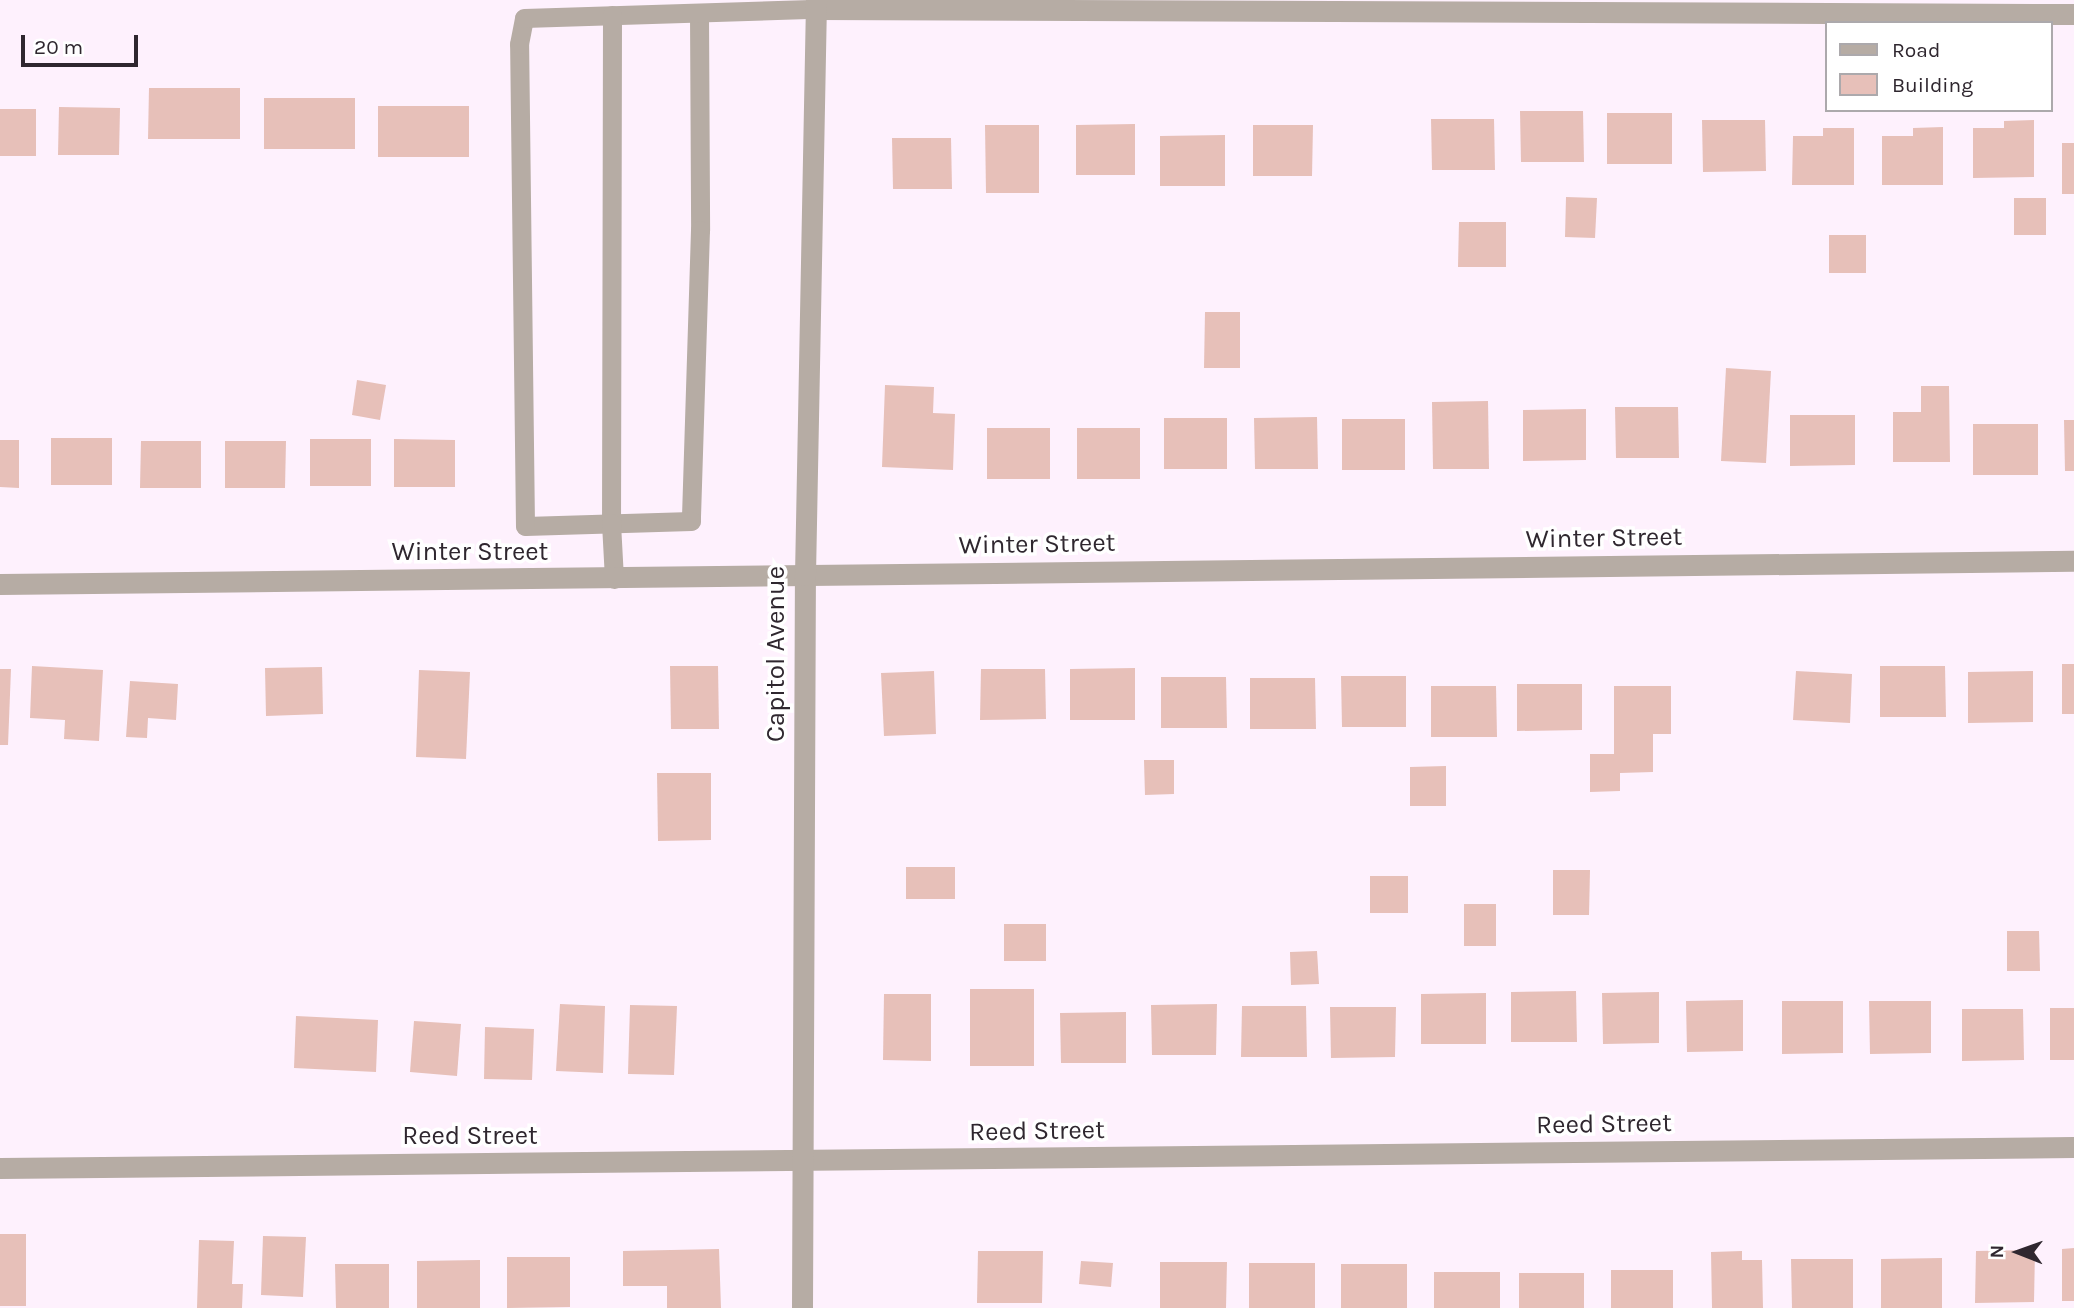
<!DOCTYPE html>
<style>
body{margin:0}
#map{position:relative;width:2074px;height:1308px;overflow:hidden;background:#fef1fd;font-family:Karla,sans-serif}
div>[style]{position:absolute}
.building>*{inset:0;background:#e7c0b9}
.lane>*{height:19px;margin:-9.5px;padding:0 9.5px;transform-origin:9.5px;border-radius:9.5px;background:#b6aca4}
.street>*{height:21px;margin:-10.5px;padding:0 10.5px;transform-origin:10.5px;border-radius:10.5px;background:#b6aca4}
span{translate:-50% -50%;white-space:nowrap;text-align:center;line-height:1.15;-webkit-text-stroke:7px #fff;paint-order:stroke}
.street-label{font-size:26px;color:#2f272f}
.legend{position:absolute;left:1825px;top:21px;width:228px;height:91px;box-sizing:border-box;background:#fff;border:2px solid #aca9ac;margin:0;padding:9px 12px;list-style:none;font-size:21px;color:#2f272f}
.legend li{display:flex;align-items:center;gap:14px;height:35px}
.legend b{width:35px;border:2px solid #aca9ac}
.north{position:absolute;left:1983px;top:1217px;width:70px;height:70px;-webkit-text-stroke:5px #fff;paint-order:stroke;rotate:271deg;font-size:19px;font-weight:700;line-height:28px;text-align:center;color:#2f272f}
.north::after{content:'';display:block;margin:auto;width:24px;height:32px;background:#2f272f;clip-path:polygon(50% 0,100% 100%,50% 72%,0 100%)}
.scale{position:absolute;left:21px;top:35px;width:117px;height:32px;box-sizing:border-box;border:4px solid #2f272f;border-top:0;padding-left:9px;font-size:21px;line-height:24px;white-space:nowrap;color:#2f272f;-webkit-text-stroke:5px #fff;paint-order:stroke}
</style>
<div id="map">
<div class="building">
<i style="clip-path:polygon(149px 88px,240px 88px,240px 139px,148px 139px)"></i>
<i style="clip-path:polygon(264px 98px,355px 98px,355px 149px,264px 149px)"></i>
<i style="clip-path:polygon(378px 106px,469px 106px,469px 157px,378px 157px)"></i>
<i style="clip-path:polygon(59px 107px,120px 108px,119px 155px,58px 155px)"></i>
<i style="clip-path:polygon(0 109px,36px 109px,36px 156px,0 156px)"></i>
<i style="clip-path:polygon(1520px 111px,1583px 111px,1584px 162px,1521px 162px)"></i>
<i style="clip-path:polygon(1607px 113px,1672px 113px,1672px 164px,1607px 164px)"></i>
<i style="clip-path:polygon(1431px 119px,1494px 119px,1495px 170px,1432px 170px)"></i>
<i style="clip-path:polygon(1702px 120px,1765px 120px,1766px 171px,1703px 172px)"></i>
<i style="clip-path:polygon(2034px 120px,2034px 177px,1973px 178px,1973px 128px,2004px 128px,2004px 121px)"></i>
<i style="clip-path:polygon(1135px 124px,1135px 175px,1076px 175px,1076px 125px)"></i>
<i style="clip-path:polygon(985px 125px,1039px 125px,1039px 193px,986px 193px)"></i>
<i style="clip-path:polygon(1253px 125px,1313px 125px,1312px 176px,1253px 176px)"></i>
<i style="clip-path:polygon(1943px 127px,1943px 185px,1882px 185px,1882px 136px,1913px 136px,1913px 128px)"></i>
<i style="clip-path:polygon(1823px 128px,1854px 128px,1854px 185px,1792px 185px,1793px 136px,1823px 136px)"></i>
<i style="clip-path:polygon(1225px 135px,1225px 186px,1160px 186px,1160px 136px)"></i>
<i style="clip-path:polygon(892px 138px,951px 138px,952px 189px,893px 189px)"></i>
<i style="clip-path:polygon(2062px 143px,2074px 143px,2074px 194px,2062px 194px)"></i>
<i style="clip-path:polygon(1566px 197px,1597px 198px,1595px 238px,1565px 237px)"></i>
<i style="clip-path:polygon(2014px 198px,2046px 198px,2046px 235px,2014px 235px)"></i>
<i style="clip-path:polygon(1459px 222px,1506px 222px,1506px 267px,1458px 267px)"></i>
<i style="clip-path:polygon(1829px 235px,1866px 235px,1866px 273px,1829px 273px)"></i>
<i style="clip-path:polygon(1205px 312px,1240px 312px,1240px 368px,1204px 368px)"></i>
<i style="clip-path:polygon(1726px 368px,1771px 371px,1766px 463px,1721px 461px)"></i>
<i style="clip-path:polygon(357px 380px,386px 385px,380px 420px,352px 415px)"></i>
<i style="clip-path:polygon(885px 385px,934px 387px,933px 413px,955px 414px,953px 470px,882px 467px)"></i>
<i style="clip-path:polygon(1921px 386px,1949px 386px,1950px 462px,1893px 462px,1893px 412px,1921px 412px)"></i>
<i style="clip-path:polygon(1488px 401px,1489px 469px,1433px 469px,1432px 402px)"></i>
<i style="clip-path:polygon(1615px 407px,1678px 407px,1679px 458px,1616px 458px)"></i>
<i style="clip-path:polygon(1586px 409px,1586px 460px,1523px 461px,1523px 410px)"></i>
<i style="clip-path:polygon(1790px 415px,1855px 415px,1855px 465px,1790px 466px)"></i>
<i style="clip-path:polygon(1317px 417px,1318px 469px,1255px 469px,1254px 418px)"></i>
<i style="clip-path:polygon(1164px 418px,1227px 418px,1227px 469px,1164px 469px)"></i>
<i style="clip-path:polygon(1342px 419px,1405px 419px,1405px 470px,1342px 470px)"></i>
<i style="clip-path:polygon(2064px 420px,2074px 420px,2074px 471px,2065px 471px)"></i>
<i style="clip-path:polygon(1973px 424px,2038px 424px,2038px 475px,1973px 475px)"></i>
<i style="clip-path:polygon(987px 428px,1050px 428px,1050px 479px,987px 479px)"></i>
<i style="clip-path:polygon(1077px 428px,1140px 428px,1140px 479px,1077px 479px)"></i>
<i style="clip-path:polygon(51px 438px,112px 438px,112px 485px,51px 485px)"></i>
<i style="clip-path:polygon(310px 439px,371px 439px,371px 486px,310px 486px)"></i>
<i style="clip-path:polygon(394px 439px,455px 440px,455px 487px,394px 487px)"></i>
<i style="clip-path:polygon(0 440px,19px 440px,19px 488px,0 487px)"></i>
<i style="clip-path:polygon(141px 441px,201px 441px,201px 488px,140px 488px)"></i>
<i style="clip-path:polygon(225px 441px,286px 441px,285px 488px,225px 488px)"></i>
<i style="clip-path:polygon(2062px 664px,2074px 664px,2074px 714px,2062px 714px)"></i>
<i style="clip-path:polygon(32px 666px,103px 670px,99px 741px,64px 739px,65px 720px,30px 718px)"></i>
<i style="clip-path:polygon(670px 666px,718px 666px,719px 729px,671px 729px)"></i>
<i style="clip-path:polygon(1880px 666px,1945px 666px,1946px 717px,1880px 717px)"></i>
<i style="clip-path:polygon(322px 667px,323px 714px,266px 716px,265px 668px)"></i>
<i style="clip-path:polygon(1135px 668px,1135px 720px,1070px 720px,1070px 669px)"></i>
<i style="clip-path:polygon(0 669px,11px 669px,8px 745px,0 745px)"></i>
<i style="clip-path:polygon(981px 669px,1045px 669px,1046px 719px,980px 720px)"></i>
<i style="clip-path:polygon(419px 670px,470px 672px,466px 759px,416px 757px)"></i>
<i style="clip-path:polygon(934px 671px,936px 734px,884px 736px,881px 673px)"></i>
<i style="clip-path:polygon(1796px 671px,1852px 674px,1850px 723px,1793px 720px)"></i>
<i style="clip-path:polygon(2033px 671px,2033px 722px,1968px 723px,1968px 672px)"></i>
<i style="clip-path:polygon(1341px 676px,1406px 676px,1406px 727px,1342px 727px)"></i>
<i style="clip-path:polygon(1161px 677px,1226px 677px,1227px 728px,1161px 728px)"></i>
<i style="clip-path:polygon(1250px 678px,1315px 678px,1316px 729px,1250px 729px)"></i>
<i style="clip-path:polygon(130px 681px,178px 684px,176px 720px,148px 718px,147px 738px,126px 737px)"></i>
<i style="clip-path:polygon(1517px 684px,1582px 684px,1582px 730px,1517px 731px)"></i>
<i style="clip-path:polygon(1431px 686px,1496px 686px,1497px 737px,1431px 737px)"></i>
<i style="clip-path:polygon(1614px 686px,1671px 686px,1671px 734px,1653px 734px,1653px 772px,1620px 773px,1620px 791px,1590px 792px,1590px 754px,1614px 754px)"></i>
<i style="clip-path:polygon(1144px 760px,1174px 760px,1174px 794px,1145px 795px)"></i>
<i style="clip-path:polygon(1446px 766px,1446px 806px,1410px 806px,1410px 767px)"></i>
<i style="clip-path:polygon(657px 773px,711px 773px,711px 840px,658px 841px)"></i>
<i style="clip-path:polygon(906px 867px,955px 867px,955px 899px,906px 899px)"></i>
<i style="clip-path:polygon(1553px 870px,1590px 870px,1589px 915px,1553px 915px)"></i>
<i style="clip-path:polygon(1370px 876px,1408px 876px,1408px 913px,1370px 913px)"></i>
<i style="clip-path:polygon(1464px 904px,1496px 904px,1496px 946px,1464px 946px)"></i>
<i style="clip-path:polygon(1004px 924px,1046px 924px,1046px 961px,1004px 961px)"></i>
<i style="clip-path:polygon(2007px 931px,2039px 931px,2040px 971px,2007px 971px)"></i>
<i style="clip-path:polygon(1317px 951px,1319px 984px,1291px 985px,1290px 952px)"></i>
<i style="clip-path:polygon(970px 989px,1034px 989px,1034px 1066px,970px 1066px)"></i>
<i style="clip-path:polygon(1576px 991px,1577px 1042px,1511px 1042px,1511px 992px)"></i>
<i style="clip-path:polygon(1659px 992px,1659px 1043px,1603px 1044px,1602px 993px)"></i>
<i style="clip-path:polygon(1486px 993px,1486px 1044px,1421px 1044px,1421px 994px)"></i>
<i style="clip-path:polygon(884px 994px,931px 994px,931px 1061px,883px 1060px)"></i>
<i style="clip-path:polygon(1743px 1000px,1743px 1051px,1687px 1052px,1686px 1001px)"></i>
<i style="clip-path:polygon(1782px 1001px,1843px 1001px,1843px 1053px,1782px 1054px)"></i>
<i style="clip-path:polygon(1869px 1001px,1931px 1001px,1931px 1053px,1870px 1054px)"></i>
<i style="clip-path:polygon(560px 1004px,605px 1006px,603px 1073px,556px 1071px)"></i>
<i style="clip-path:polygon(1217px 1004px,1216px 1055px,1152px 1055px,1151px 1005px)"></i>
<i style="clip-path:polygon(630px 1005px,677px 1006px,674px 1075px,628px 1074px)"></i>
<i style="clip-path:polygon(1242px 1006px,1306px 1006px,1307px 1057px,1241px 1057px)"></i>
<i style="clip-path:polygon(1330px 1007px,1396px 1007px,1395px 1057px,1331px 1058px)"></i>
<i style="clip-path:polygon(2050px 1008px,2074px 1008px,2074px 1060px,2050px 1060px)"></i>
<i style="clip-path:polygon(1962px 1009px,2023px 1009px,2024px 1060px,1962px 1061px)"></i>
<i style="clip-path:polygon(1126px 1012px,1126px 1063px,1061px 1063px,1060px 1013px)"></i>
<i style="clip-path:polygon(296px 1016px,378px 1020px,376px 1072px,294px 1068px)"></i>
<i style="clip-path:polygon(414px 1021px,461px 1024px,457px 1076px,410px 1072px)"></i>
<i style="clip-path:polygon(485px 1027px,534px 1029px,532px 1080px,484px 1079px)"></i>
<i style="clip-path:polygon(0 1234px,26px 1234px,26px 1306px,0 1306px)"></i>
<i style="clip-path:polygon(263px 1236px,306px 1237px,303px 1297px,261px 1295px)"></i>
<i style="clip-path:polygon(199px 1240px,234px 1241px,232px 1284px,243px 1284px,242px 1308px,197px 1308px)"></i>
<i style="clip-path:polygon(2074px 1248px,2074px 1301px,2062px 1301px,2062px 1249px)"></i>
<i style="clip-path:polygon(719px 1249px,721px 1308px,667px 1308px,667px 1286px,623px 1286px,623px 1251px)"></i>
<i style="clip-path:polygon(2035px 1250px,2034px 1302px,1975px 1303px,1976px 1251px)"></i>
<i style="clip-path:polygon(978px 1251px,1043px 1251px,1042px 1303px,977px 1303px)"></i>
<i style="clip-path:polygon(1742px 1251px,1742px 1260px,1762px 1260px,1763px 1308px,1712px 1308px,1711px 1252px)"></i>
<i style="clip-path:polygon(507px 1257px,570px 1257px,570px 1307px,507px 1308px)"></i>
<i style="clip-path:polygon(1942px 1258px,1942px 1308px,1881px 1308px,1881px 1259px)"></i>
<i style="clip-path:polygon(1791px 1259px,1853px 1259px,1853px 1308px,1792px 1308px)"></i>
<i style="clip-path:polygon(480px 1260px,480px 1308px,417px 1308px,417px 1261px)"></i>
<i style="clip-path:polygon(1081px 1261px,1113px 1263px,1111px 1287px,1079px 1284px)"></i>
<i style="clip-path:polygon(1160px 1262px,1227px 1262px,1226px 1308px,1160px 1308px)"></i>
<i style="clip-path:polygon(1249px 1263px,1315px 1263px,1315px 1308px,1249px 1308px)"></i>
<i style="clip-path:polygon(335px 1264px,389px 1264px,389px 1308px,336px 1308px)"></i>
<i style="clip-path:polygon(1341px 1264px,1407px 1264px,1407px 1308px,1341px 1308px)"></i>
<i style="clip-path:polygon(1611px 1270px,1673px 1270px,1673px 1308px,1611px 1308px)"></i>
<i style="clip-path:polygon(1434px 1272px,1500px 1272px,1500px 1308px,1434px 1308px)"></i>
<i style="clip-path:polygon(1519px 1273px,1584px 1273px,1584px 1308px,1519px 1308px)"></i>
</div>
<div class="lane">
<i style="left:699px;top:13px;width:217px;rotate:89.7deg"></i>
<i style="left:700px;top:230px;width:291px;rotate:91.8deg"></i>
<i style="left:691px;top:521px;width:166px;rotate:178.3deg"></i>
<i style="left:525px;top:526px;width:482px;rotate:-90.7deg"></i>
<i style="left:519px;top:44px;width:26px;rotate:-79deg"></i>
<i style="left:524px;top:18px;width:292px;rotate:-1.8deg"></i>
<i style="left:612px;top:15px;width:508px;rotate:90.11deg"></i>
<i style="left:611px;top:523px;width:56px;rotate:86.9deg"></i>
</div>
<div class="street">
<i style="left:816px;top:9px;width:1258px;rotate:0.23deg"></i>
<i style="left:0;top:584px;width:2074px;rotate:-0.64deg"></i>
<i style="left:0;top:1168px;width:2074px;rotate:-0.58deg"></i>
<i style="left:802px;top:1308px;width:733px;rotate:-89.77deg"></i>
<i style="left:805px;top:575px;width:575px;rotate:-88.9deg"></i>
</div>
<div class="street-label">
<span style="left:1604px;top:538px;rotate:-1deg">Winter Street</span>
<span style="left:1037px;top:544px;rotate:-1deg">Winter Street</span>
<span style="left:470px;top:552px">Winter Street</span>
<span style="left:776px;top:654px;rotate:-90deg">Capitol Avenue</span>
<span style="left:1604px;top:1124px;rotate:-1deg">Reed Street</span>
<span style="left:1037px;top:1131px;rotate:-1deg">Reed Street</span>
<span style="left:470px;top:1136px">Reed Street</span>
</div>
<ul class="legend">
<li><b style="height:9px;background:#b6aca4"></b>Road</li>
<li><b style="height:19px;background:#e7c0b9"></b>Building</li>
</ul>
<div class="north">N</div>
<div class="scale">20 m</div>
</div>
